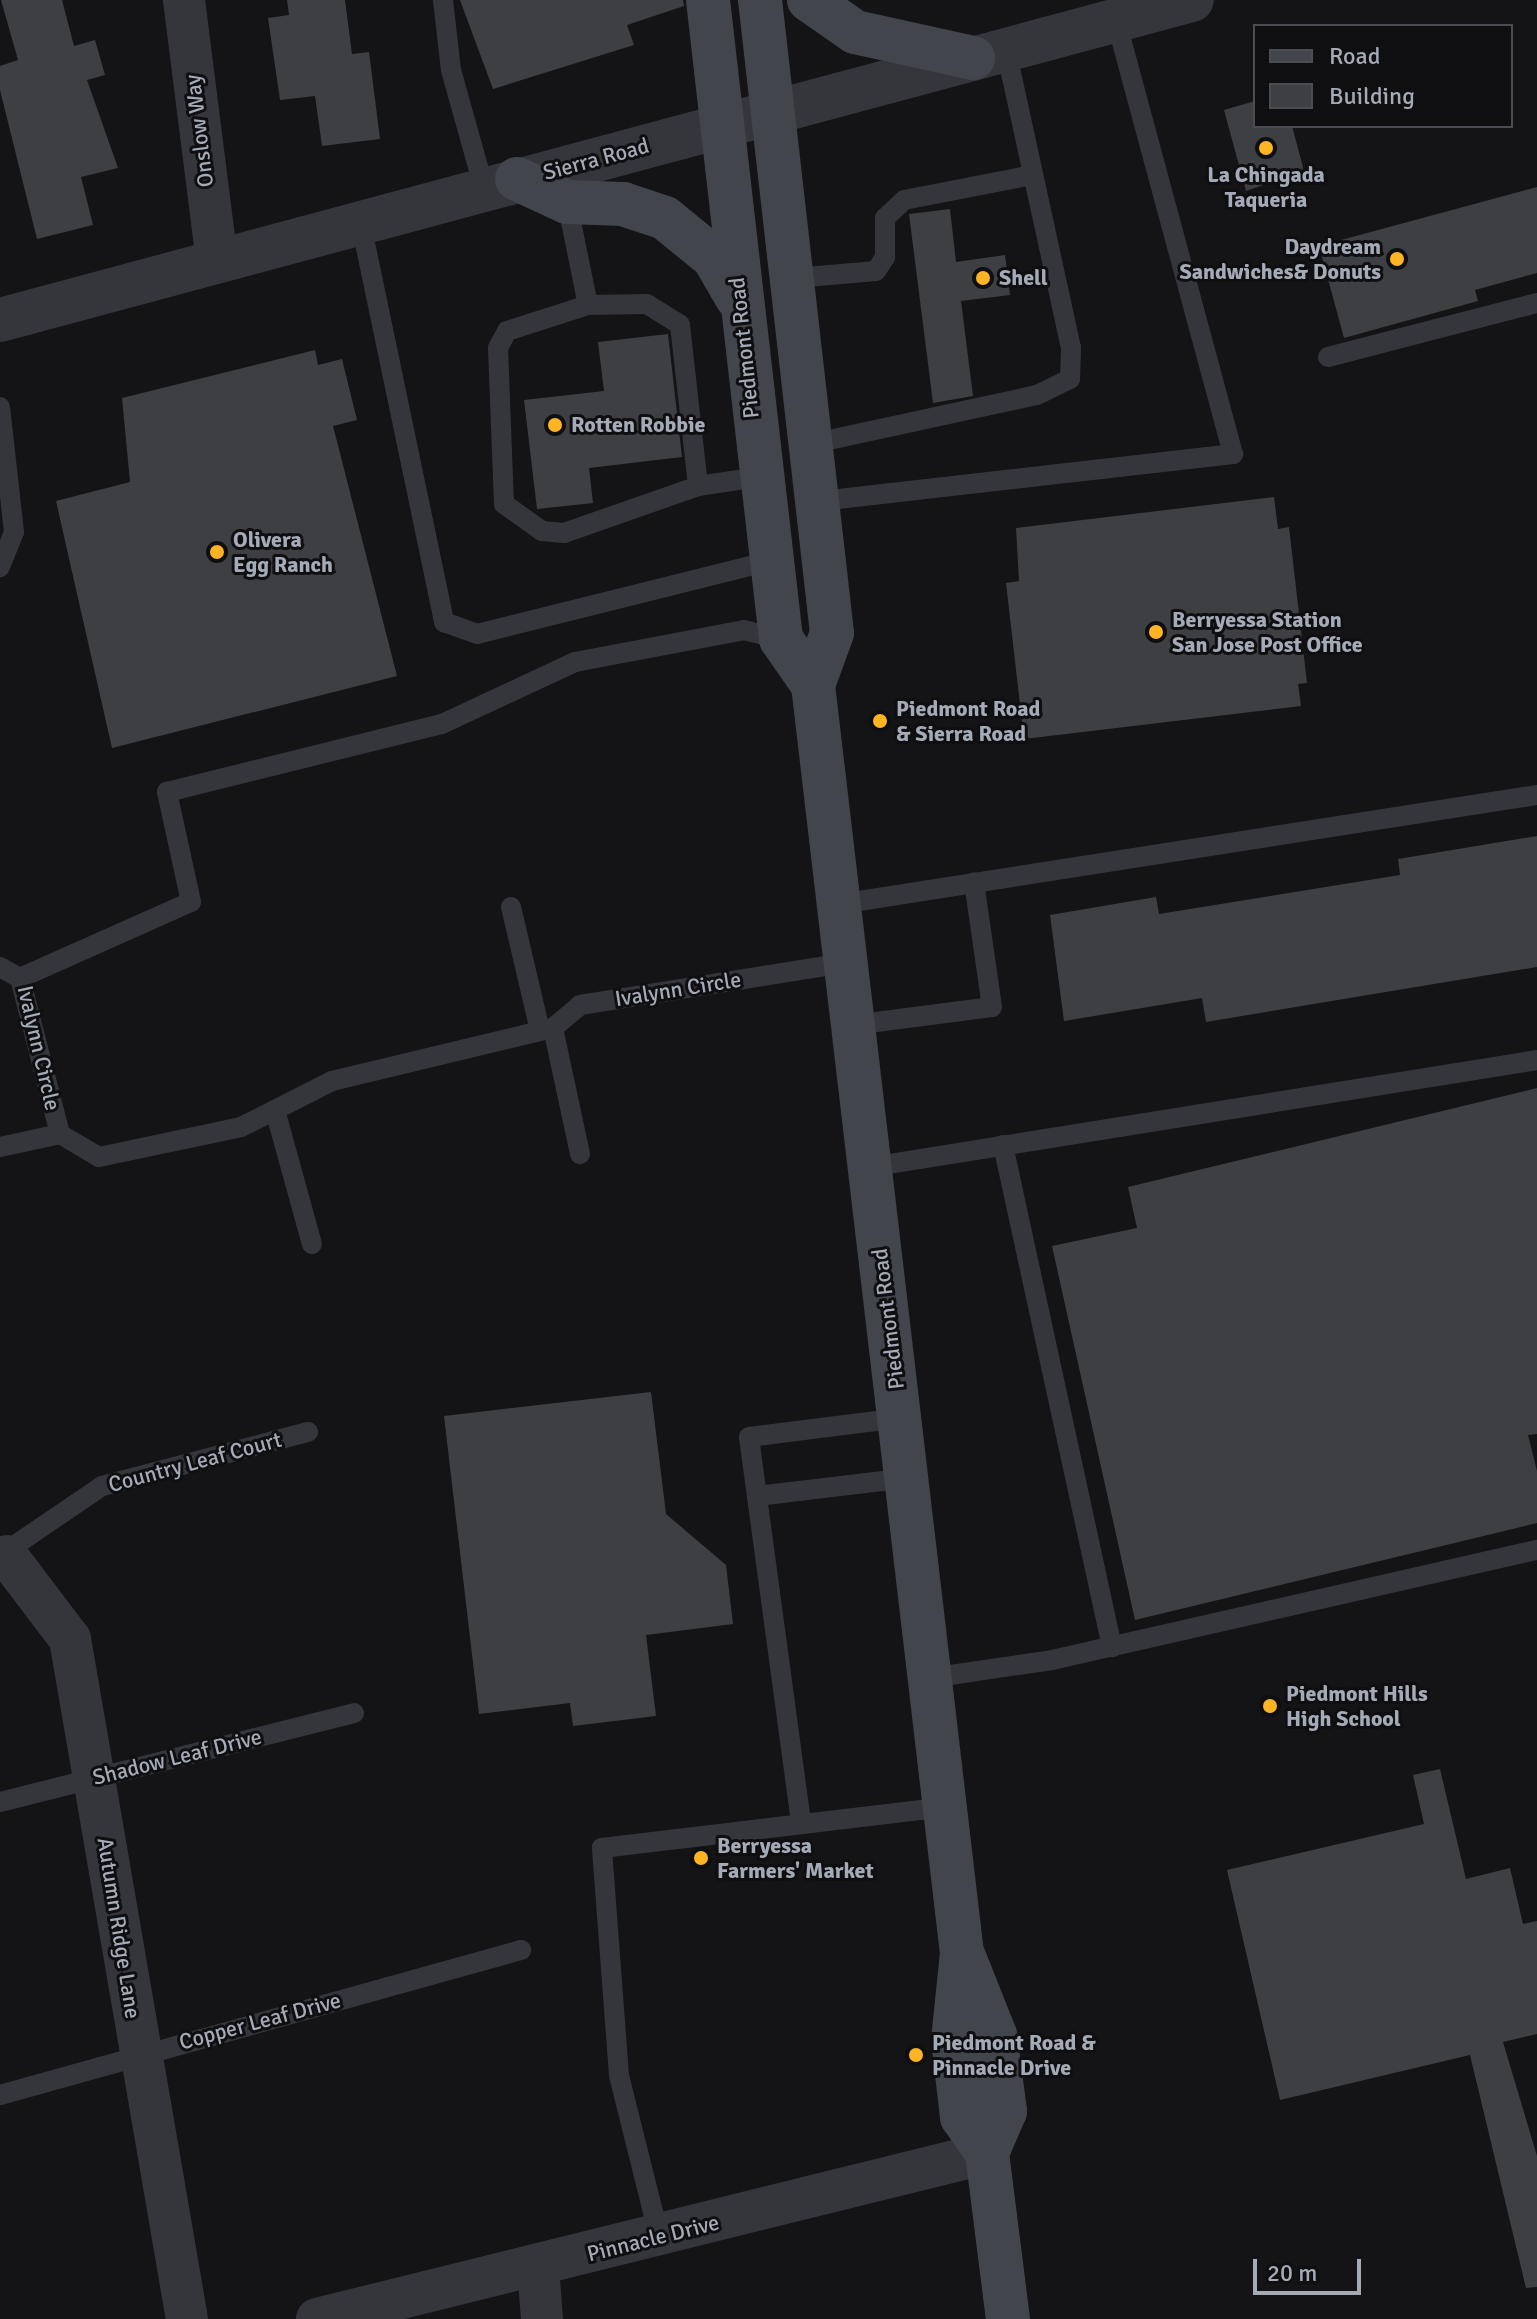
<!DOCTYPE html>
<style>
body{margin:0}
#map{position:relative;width:1537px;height:2319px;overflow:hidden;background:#141416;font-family:Signika,sans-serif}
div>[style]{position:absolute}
.building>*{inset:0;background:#3e3f43}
.service>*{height:20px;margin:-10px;padding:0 10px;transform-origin:10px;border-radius:10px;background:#35363b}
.minor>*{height:42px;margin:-21px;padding:0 21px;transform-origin:21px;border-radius:21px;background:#35363b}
.tertiary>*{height:44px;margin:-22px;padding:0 22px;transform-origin:22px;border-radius:22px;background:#35363b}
.secondary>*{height:44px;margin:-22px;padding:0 22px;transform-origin:22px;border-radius:22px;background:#42454b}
.dots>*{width:22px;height:22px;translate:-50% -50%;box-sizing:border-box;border:4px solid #0f0f11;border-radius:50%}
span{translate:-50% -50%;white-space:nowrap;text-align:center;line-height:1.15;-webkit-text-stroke:6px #0f0f11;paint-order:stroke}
.street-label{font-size:22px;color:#a5aab7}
.poi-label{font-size:22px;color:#a5aab7;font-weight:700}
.right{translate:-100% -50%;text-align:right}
.left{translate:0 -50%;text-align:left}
.legend{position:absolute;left:1253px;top:24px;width:260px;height:104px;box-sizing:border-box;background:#0f0f11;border:2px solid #4b4d53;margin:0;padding:10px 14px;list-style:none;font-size:24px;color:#a5aab7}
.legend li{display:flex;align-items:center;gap:16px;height:40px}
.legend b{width:40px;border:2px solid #4b4d53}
.scale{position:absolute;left:1253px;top:2259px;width:108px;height:36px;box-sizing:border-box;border:4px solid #a5aab7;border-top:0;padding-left:10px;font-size:24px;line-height:28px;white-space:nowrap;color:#a5aab7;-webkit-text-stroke:6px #0f0f11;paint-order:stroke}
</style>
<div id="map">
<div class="building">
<i style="clip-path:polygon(1px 0,62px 0,74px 46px,95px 40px,105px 75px,87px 80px,118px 168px,81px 177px,93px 225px,37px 239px,0 90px,0 66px,18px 60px)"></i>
<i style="clip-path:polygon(287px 0,345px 0,352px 54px,369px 52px,380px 139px,322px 146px,315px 96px,280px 100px,268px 18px,289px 15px)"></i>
<i style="clip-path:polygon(460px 0,683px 0,684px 6px,627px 25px,634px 45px,493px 89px)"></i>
<i style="clip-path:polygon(1255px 101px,1255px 126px,1292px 126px,1304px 171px,1246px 191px,1224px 110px)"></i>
<i style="clip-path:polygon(1537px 187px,1537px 273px,1475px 290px,1478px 301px,1344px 338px,1319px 246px)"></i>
<i style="clip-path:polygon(950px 209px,956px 262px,1005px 255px,1010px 295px,961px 301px,973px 396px,933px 403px,909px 214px)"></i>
<i style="clip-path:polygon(668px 334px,682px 457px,589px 468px,593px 503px,537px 509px,524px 400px,604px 391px,598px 342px)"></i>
<i style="clip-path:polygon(315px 350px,318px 365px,342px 359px,357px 420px,333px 426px,397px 676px,112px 748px,56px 501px,130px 482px,122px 398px)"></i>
<i style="clip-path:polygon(1274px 497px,1278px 529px,1289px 527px,1307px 683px,1298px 684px,1301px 706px,1024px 739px,1006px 583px,1019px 581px,1016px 528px)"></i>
<i style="clip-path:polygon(1537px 836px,1537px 967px,1206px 1022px,1202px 998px,1064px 1021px,1050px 915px,1156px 897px,1159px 914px,1400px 875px,1398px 859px)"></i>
<i style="clip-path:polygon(1537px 1088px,1537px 1434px,1528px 1435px,1537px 1471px,1537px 1523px,1135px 1620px,1052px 1246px,1137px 1228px,1128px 1187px)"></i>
<i style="clip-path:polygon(651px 1392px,666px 1514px,726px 1565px,733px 1624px,646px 1635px,656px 1716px,573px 1726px,570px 1703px,479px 1714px,444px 1416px)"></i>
<i style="clip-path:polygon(1440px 1769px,1466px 1879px,1510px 1868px,1523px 1924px,1537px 1921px,1537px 2034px,1503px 2042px,1537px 2156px,1537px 2287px,1526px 2288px,1470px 2055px,1280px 2100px,1227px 1870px,1424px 1824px,1413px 1775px)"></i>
</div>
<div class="service">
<i style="left:443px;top:0;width:70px;rotate:83.5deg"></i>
<i style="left:451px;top:70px;width:123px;rotate:74.4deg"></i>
<i style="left:567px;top:202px;width:105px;rotate:78.5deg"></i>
<i style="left:588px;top:305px;width:85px;rotate:162.2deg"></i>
<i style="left:507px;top:331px;width:19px;rotate:118deg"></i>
<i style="left:498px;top:348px;width:156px;rotate:87.8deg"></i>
<i style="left:504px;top:504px;width:47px;rotate:35.4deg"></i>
<i style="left:542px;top:531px;width:22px;rotate:5deg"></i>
<i style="left:564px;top:533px;width:142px;rotate:-19.3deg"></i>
<i style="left:698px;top:486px;width:62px;rotate:-8.4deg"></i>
<i style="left:361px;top:224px;width:407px;rotate:78.2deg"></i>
<i style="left:444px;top:622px;width:35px;rotate:20deg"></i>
<i style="left:477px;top:634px;width:302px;rotate:-14deg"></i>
<i style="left:795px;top:278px;width:81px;rotate:-4.9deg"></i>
<i style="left:876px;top:271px;width:17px;rotate:-57deg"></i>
<i style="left:885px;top:257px;width:39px;rotate:-90deg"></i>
<i style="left:885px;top:218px;width:26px;rotate:-43deg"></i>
<i style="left:904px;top:200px;width:131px;rotate:-11deg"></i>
<i style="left:588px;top:305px;width:59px;rotate:-1deg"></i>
<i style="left:647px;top:304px;width:39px;rotate:32deg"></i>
<i style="left:680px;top:325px;width:162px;rotate:83.6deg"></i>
<i style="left:1328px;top:357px;width:216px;rotate:-14.5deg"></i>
<i style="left:0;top:407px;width:126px;rotate:83.6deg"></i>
<i style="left:14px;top:532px;width:38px;rotate:112deg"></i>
<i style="left:815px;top:443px;width:227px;rotate:-12.2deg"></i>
<i style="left:1037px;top:395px;width:37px;rotate:-26deg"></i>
<i style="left:1070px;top:379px;width:31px;rotate:-88deg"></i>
<i style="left:1071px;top:348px;width:306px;rotate:-102.3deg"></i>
<i style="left:821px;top:501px;width:415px;rotate:-6.5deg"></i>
<i style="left:1233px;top:454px;width:449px;rotate:-105.1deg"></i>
<i style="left:840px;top:904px;width:705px;rotate:-8.89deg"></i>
<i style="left:511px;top:907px;width:127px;rotate:76.8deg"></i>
<i style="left:0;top:967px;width:23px;rotate:29deg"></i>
<i style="left:20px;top:978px;width:161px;rotate:75.6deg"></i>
<i style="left:60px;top:1134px;width:45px;rotate:30.5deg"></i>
<i style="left:99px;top:1157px;width:145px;rotate:-11.9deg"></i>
<i style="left:241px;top:1127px;width:102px;rotate:-26.8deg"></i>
<i style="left:332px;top:1081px;width:227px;rotate:-13.5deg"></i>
<i style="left:553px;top:1028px;width:35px;rotate:-40deg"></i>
<i style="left:580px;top:1005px;width:269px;rotate:-9deg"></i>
<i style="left:20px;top:978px;width:187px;rotate:-24deg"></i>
<i style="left:191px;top:902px;width:113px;rotate:-102.3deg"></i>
<i style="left:167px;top:792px;width:283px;rotate:-13.9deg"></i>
<i style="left:442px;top:724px;width:147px;rotate:-25deg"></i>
<i style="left:575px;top:662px;width:172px;rotate:-10.7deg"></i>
<i style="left:744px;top:630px;width:38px;rotate:14deg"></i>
<i style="left:853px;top:1025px;width:140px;rotate:-7.4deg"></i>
<i style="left:992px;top:1007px;width:126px;rotate:-98.2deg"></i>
<i style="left:553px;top:1028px;width:129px;rotate:77.9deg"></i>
<i style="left:275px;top:1110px;width:139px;rotate:74.6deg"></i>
<i style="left:1003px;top:1145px;width:514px;rotate:77.75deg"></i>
<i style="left:0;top:1147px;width:61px;rotate:-12.2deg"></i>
<i style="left:870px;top:1167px;width:676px;rotate:-9.11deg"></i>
<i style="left:757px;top:1496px;width:151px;rotate:-6.8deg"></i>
<i style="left:2px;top:1554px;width:121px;rotate:-34.2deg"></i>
<i style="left:102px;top:1486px;width:213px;rotate:-14.7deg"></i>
<i style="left:930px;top:1678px;width:123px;rotate:-8.4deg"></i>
<i style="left:1052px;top:1660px;width:497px;rotate:-12.8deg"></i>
<i style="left:0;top:1802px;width:365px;rotate:-14.1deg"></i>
<i style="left:801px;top:1822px;width:388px;rotate:-97.7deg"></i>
<i style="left:749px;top:1437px;width:151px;rotate:-7.2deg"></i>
<i style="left:0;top:2095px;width:541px;rotate:-15.55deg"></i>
<i style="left:659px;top:2236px;width:166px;rotate:-104deg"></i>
<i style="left:619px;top:2075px;width:228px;rotate:-94.3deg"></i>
<i style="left:602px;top:1848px;width:345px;rotate:-6.8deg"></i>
</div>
<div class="minor">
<i style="left:184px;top:0;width:264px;rotate:82.8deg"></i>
<i style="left:7px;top:1556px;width:104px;rotate:52.8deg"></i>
<i style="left:70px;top:1639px;width:690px;rotate:80.24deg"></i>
<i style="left:538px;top:2267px;width:52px;rotate:85.6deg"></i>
<i style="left:317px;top:2319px;width:690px;rotate:-13.92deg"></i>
</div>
<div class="tertiary">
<i style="left:0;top:320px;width:1234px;rotate:-15.03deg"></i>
</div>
<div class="secondary">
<i style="left:708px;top:0;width:643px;rotate:83.48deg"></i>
<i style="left:781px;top:639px;width:56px;rotate:55.2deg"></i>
<i style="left:760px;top:0;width:637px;rotate:83.51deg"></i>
<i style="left:832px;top:633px;width:55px;rotate:110.1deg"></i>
<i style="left:813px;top:685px;width:1277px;rotate:83.3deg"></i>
<i style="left:962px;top:1953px;width:87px;rotate:95.9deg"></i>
<i style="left:953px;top:2040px;width:78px;rotate:83.3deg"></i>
<i style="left:962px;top:2117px;width:44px;rotate:55.2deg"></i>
<i style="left:987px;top:2153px;width:167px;rotate:82.8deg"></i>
<i style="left:809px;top:0;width:56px;rotate:34.8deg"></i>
<i style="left:855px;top:32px;width:121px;rotate:12.4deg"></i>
<i style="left:517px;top:179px;width:55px;rotate:24.7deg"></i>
<i style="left:567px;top:202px;width:56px;rotate:2deg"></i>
<i style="left:623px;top:204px;width:44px;rotate:18.4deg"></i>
<i style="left:665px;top:218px;width:63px;rotate:39.2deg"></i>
<i style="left:714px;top:258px;width:46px;rotate:60.1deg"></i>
<i style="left:964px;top:1957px;width:84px;rotate:68.3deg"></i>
<i style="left:995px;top:2035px;width:77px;rotate:82.5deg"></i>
<i style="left:1005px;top:2111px;width:46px;rotate:113.2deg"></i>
</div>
<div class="dots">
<i style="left:1266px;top:148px;background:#feb423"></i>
<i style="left:1397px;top:259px;background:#feb423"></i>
<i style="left:983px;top:278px;background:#feb423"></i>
<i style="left:555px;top:425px;background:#feb423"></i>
<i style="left:217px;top:552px;background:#feb423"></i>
<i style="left:1156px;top:632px;background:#feb423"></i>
<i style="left:880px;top:721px;background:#feb423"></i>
<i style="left:1270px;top:1706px;background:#feb423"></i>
<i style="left:701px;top:1858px;background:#feb423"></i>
<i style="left:916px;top:2055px;background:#feb423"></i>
</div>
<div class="street-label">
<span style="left:199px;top:131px;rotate:-97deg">Onslow Way</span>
<span style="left:596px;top:159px;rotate:-15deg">Sierra Road</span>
<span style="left:744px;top:348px;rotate:-96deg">Piedmont Road</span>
<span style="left:678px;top:989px;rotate:-9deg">Ivalynn Circle</span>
<span style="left:39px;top:1048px;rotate:77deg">Ivalynn Circle</span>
<span style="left:888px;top:1319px;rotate:-97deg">Piedmont Road</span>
<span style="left:195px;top:1462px;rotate:-15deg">Country Leaf Court</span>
<span style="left:177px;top:1757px;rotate:-14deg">Shadow Leaf Drive</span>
<span style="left:119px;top:1928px;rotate:81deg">Autumn Ridge Lane</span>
<span style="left:260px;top:2021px;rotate:-15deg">Copper Leaf Drive</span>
<span style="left:653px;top:2238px;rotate:-14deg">Pinnacle Drive</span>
</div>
<div class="poi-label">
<span style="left:1266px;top:187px">La Chingada<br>Taqueria</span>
<span class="right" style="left:1381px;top:259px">Daydream<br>Sandwiches&amp; Donuts</span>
<span class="left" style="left:999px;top:278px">Shell</span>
<span class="left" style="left:571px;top:425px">Rotten Robbie</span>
<span class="left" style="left:233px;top:552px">Olivera<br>Egg Ranch</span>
<span class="left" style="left:1172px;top:632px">Berryessa Station<br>San Jose Post Office</span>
<span class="left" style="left:896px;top:721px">Piedmont Road<br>&amp; Sierra Road</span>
<span class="left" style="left:1286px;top:1706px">Piedmont Hills<br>High School</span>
<span class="left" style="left:717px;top:1858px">Berryessa<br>Farmers' Market</span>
<span class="left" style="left:932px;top:2055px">Piedmont Road &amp;<br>Pinnacle Drive</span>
</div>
<ul class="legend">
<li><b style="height:10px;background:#42454b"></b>Road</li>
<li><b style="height:22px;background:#3e3f43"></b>Building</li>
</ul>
<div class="scale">20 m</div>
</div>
